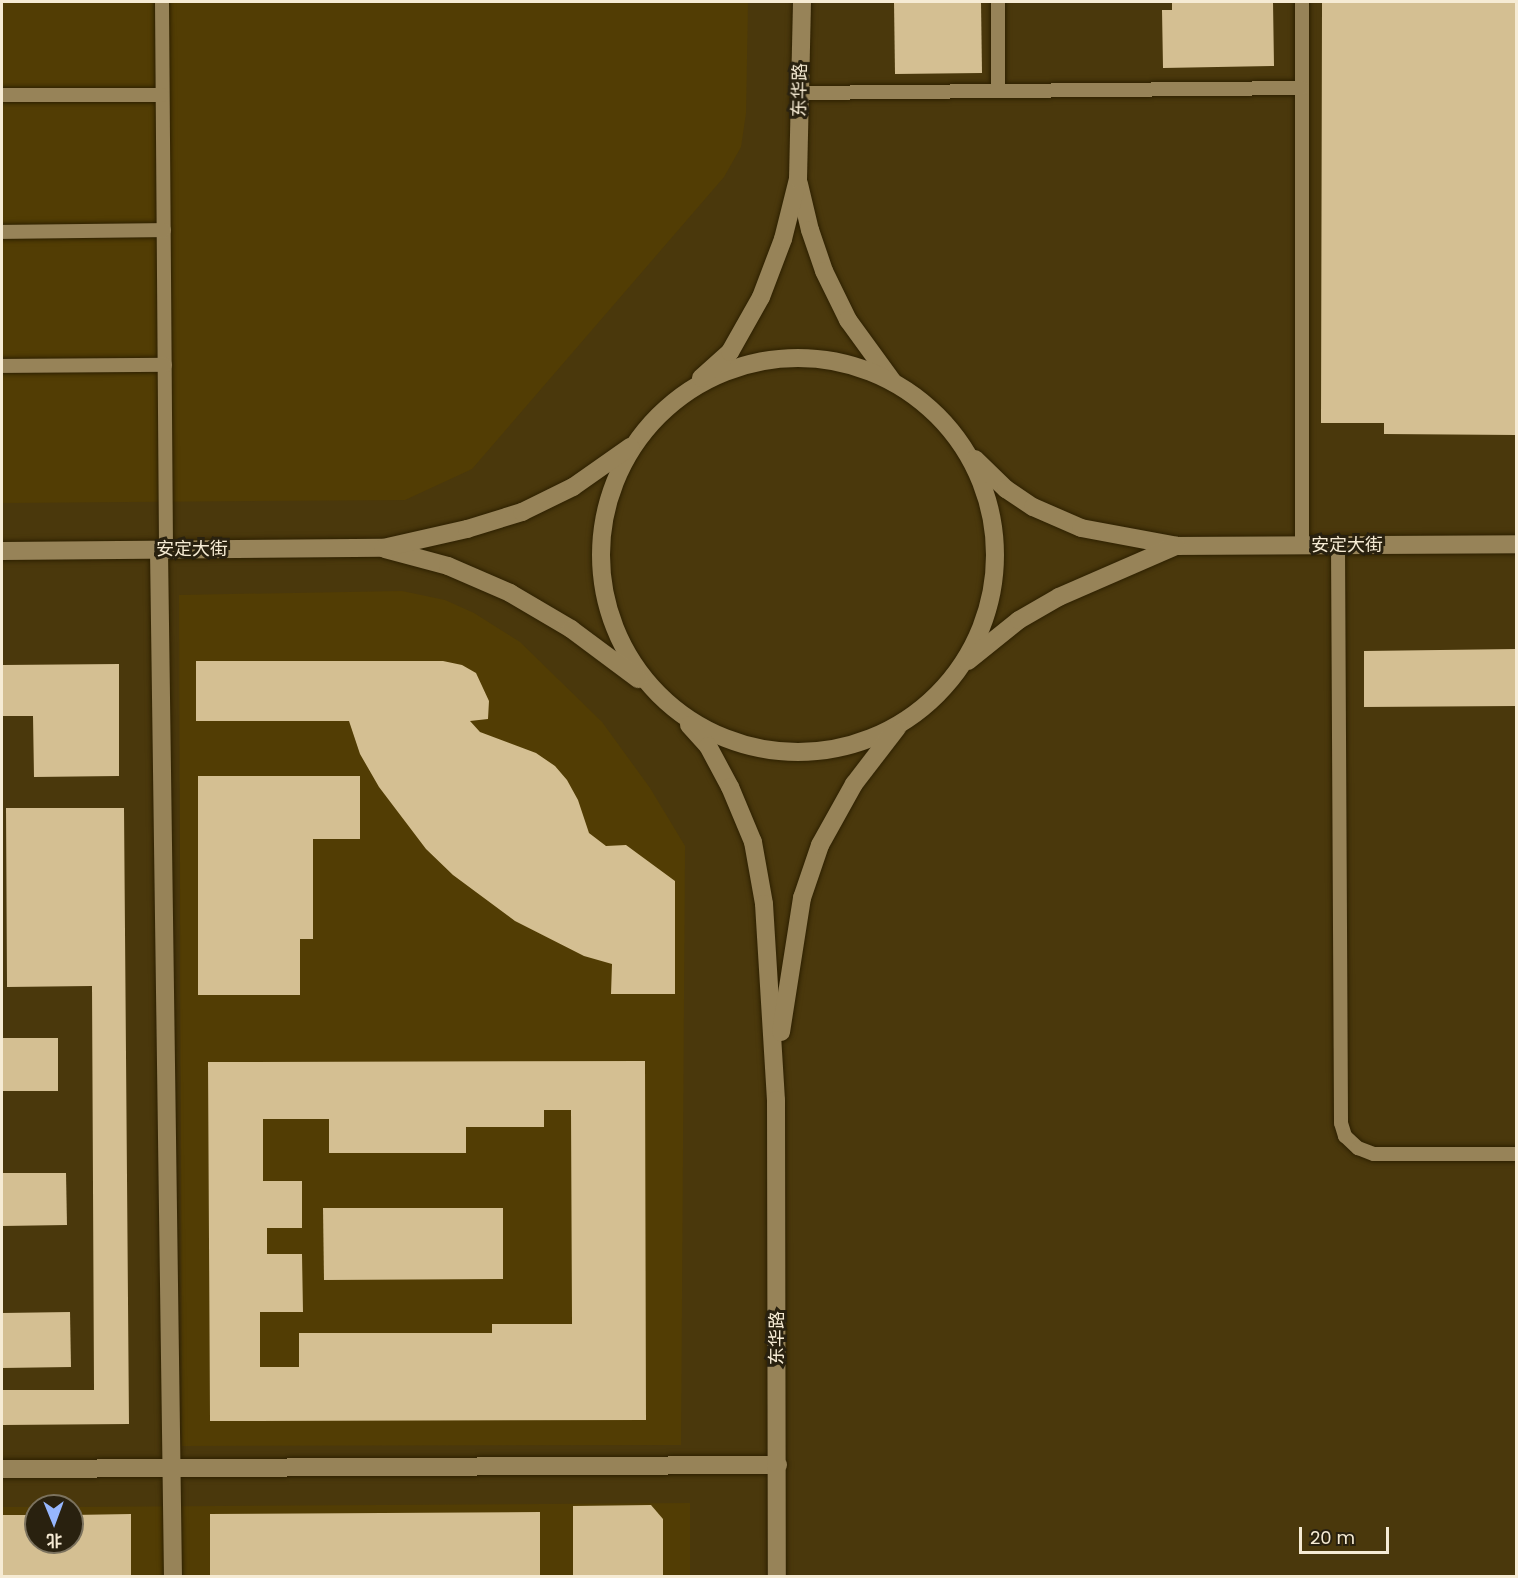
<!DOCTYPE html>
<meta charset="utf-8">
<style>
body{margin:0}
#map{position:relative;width:1518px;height:1578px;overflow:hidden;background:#4a380c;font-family:Poppins,"Noto Sans SC",sans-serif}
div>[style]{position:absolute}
.built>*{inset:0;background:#523d04}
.building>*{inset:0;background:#d4bf92}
.roads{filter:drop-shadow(0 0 2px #2d2000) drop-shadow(0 0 2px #2d2000)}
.lane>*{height:14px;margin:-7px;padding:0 7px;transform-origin:7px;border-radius:7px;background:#978358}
.street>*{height:18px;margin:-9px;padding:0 9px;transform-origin:9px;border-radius:9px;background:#978358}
.secondary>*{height:18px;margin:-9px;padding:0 9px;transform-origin:9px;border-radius:9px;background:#978358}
.secondary>.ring{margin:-9px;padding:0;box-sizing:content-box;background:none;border:18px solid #978358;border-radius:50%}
span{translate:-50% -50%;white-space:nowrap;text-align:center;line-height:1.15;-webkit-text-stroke:6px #29210f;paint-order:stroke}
.street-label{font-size:18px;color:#f6ebd4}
.frame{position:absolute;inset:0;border:3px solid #f6ebd4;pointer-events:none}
.north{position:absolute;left:24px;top:1494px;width:60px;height:60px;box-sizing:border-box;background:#29210f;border:2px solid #7b725e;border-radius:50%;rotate:179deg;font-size:16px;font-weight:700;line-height:24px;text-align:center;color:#f6ebd4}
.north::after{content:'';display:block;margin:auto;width:21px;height:27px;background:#96b6fd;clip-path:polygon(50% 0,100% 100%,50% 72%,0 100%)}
.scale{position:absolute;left:1299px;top:1527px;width:90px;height:27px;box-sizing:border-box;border:3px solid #f6ebd4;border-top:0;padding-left:8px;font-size:18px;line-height:21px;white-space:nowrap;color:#f6ebd4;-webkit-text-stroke:4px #29210f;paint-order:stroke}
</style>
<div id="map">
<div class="built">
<i style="clip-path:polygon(2px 2px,748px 2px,746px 113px,741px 147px,724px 177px,472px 469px,405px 500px,2px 503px)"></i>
<i style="clip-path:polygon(402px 591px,445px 600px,474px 613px,520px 642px,602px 722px,650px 788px,685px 846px,681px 1445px,182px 1446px,179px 595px)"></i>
<i style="clip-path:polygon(690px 1503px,690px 1576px,2px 1576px,2px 1507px,36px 1507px,36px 1542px,72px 1542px,72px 1507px)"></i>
</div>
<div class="building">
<i style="clip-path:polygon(894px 2px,981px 2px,982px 73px,895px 74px)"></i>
<i style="clip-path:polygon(1172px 2px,1273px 2px,1274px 66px,1163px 68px,1162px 10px,1172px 10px)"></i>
<i style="clip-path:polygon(1322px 2px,1516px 2px,1516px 435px,1384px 434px,1384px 423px,1321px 423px)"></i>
<i style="clip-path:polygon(1516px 649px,1516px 706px,1364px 707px,1364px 651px)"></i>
<i style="clip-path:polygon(196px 661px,443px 661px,462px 665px,476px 673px,489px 701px,488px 719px,470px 721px,480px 732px,536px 753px,555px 766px,567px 780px,578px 800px,589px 833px,606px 846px,626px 845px,675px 881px,675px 994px,611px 994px,612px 964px,584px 956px,515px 921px,453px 875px,426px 849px,379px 787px,360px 754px,349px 721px,196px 721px)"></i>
<i style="clip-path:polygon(119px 664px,119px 776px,34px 777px,33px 716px,2px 716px,2px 665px)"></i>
<i style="clip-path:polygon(198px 776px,360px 776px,360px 839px,313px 839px,313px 939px,300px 939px,300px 995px,198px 995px)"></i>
<i style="clip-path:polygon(6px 808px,124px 808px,129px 1424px,2px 1425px,2px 1390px,94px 1390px,92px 986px,7px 987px)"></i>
<i style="clip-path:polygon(2px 1038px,58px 1038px,58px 1091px,2px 1091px)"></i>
<i style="clip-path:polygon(evenodd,645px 1061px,646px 1420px,210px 1421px,208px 1062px,645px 1061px,544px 1110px,571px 1110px,572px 1324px,492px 1324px,492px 1333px,299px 1333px,299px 1367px,260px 1367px,260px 1312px,303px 1312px,302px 1254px,267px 1254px,267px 1228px,302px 1228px,302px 1181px,263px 1181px,263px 1119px,329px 1119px,329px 1153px,466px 1153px,466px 1127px,544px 1127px,544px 1110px)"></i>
<i style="clip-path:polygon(2px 1173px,66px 1173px,67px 1225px,2px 1226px)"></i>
<i style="clip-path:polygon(323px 1208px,503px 1208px,503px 1279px,324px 1280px)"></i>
<i style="clip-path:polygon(70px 1312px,71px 1367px,2px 1368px,2px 1313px)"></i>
<i style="clip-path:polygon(651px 1505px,663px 1519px,663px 1576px,573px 1576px,573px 1506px)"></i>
<i style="clip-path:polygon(540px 1512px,540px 1576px,210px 1576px,210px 1514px)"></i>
<i style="clip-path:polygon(131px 1514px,131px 1576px,2px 1576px,2px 1515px,36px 1515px,36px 1542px,72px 1542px,72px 1515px)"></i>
</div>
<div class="roads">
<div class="lane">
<i style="left:162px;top:2px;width:547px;rotate:89.58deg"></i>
<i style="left:998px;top:2px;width:89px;rotate:90deg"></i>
<i style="left:1302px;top:2px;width:543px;rotate:90deg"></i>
<i style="left:800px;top:93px;width:502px;rotate:-0.57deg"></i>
<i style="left:2px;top:95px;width:160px"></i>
<i style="left:2px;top:232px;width:162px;rotate:-0.7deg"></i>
<i style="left:2px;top:366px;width:163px;rotate:-0.4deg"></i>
<i style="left:1338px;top:545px;width:578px;rotate:89.7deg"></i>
<i style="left:1341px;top:1123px;width:14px;rotate:73deg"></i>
<i style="left:1345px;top:1136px;width:18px;rotate:43deg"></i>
<i style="left:1358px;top:1148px;width:17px;rotate:21deg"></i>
<i style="left:1374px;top:1154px;width:142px"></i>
</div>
<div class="street">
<i style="left:159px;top:550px;width:1026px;rotate:89.22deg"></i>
<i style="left:2px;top:1469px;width:776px;rotate:-0.3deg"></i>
</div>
<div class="secondary">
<i style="left:799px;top:184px;width:47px;rotate:76.6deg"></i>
<i style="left:810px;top:230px;width:43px;rotate:71.1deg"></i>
<i style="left:824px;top:271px;width:55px;rotate:63.9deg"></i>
<i style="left:848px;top:320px;width:77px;rotate:54deg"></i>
<i class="ring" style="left:601px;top:358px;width:376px;height:376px"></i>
<i style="left:701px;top:378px;width:39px;rotate:-42deg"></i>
<i style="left:730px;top:352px;width:63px;rotate:-60.6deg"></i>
<i style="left:761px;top:297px;width:62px;rotate:-69.2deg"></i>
<i style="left:783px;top:239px;width:62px;rotate:-76deg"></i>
<i style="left:798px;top:179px;width:177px;rotate:-88.7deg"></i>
<i style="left:975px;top:459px;width:43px;rotate:44.1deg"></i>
<i style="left:1006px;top:489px;width:32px;rotate:34deg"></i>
<i style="left:1033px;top:507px;width:52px;rotate:23.6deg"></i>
<i style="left:1081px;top:528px;width:99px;rotate:10.5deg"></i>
<i style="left:1178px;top:546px;width:338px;rotate:-0.3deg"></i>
<i style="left:385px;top:549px;width:65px;rotate:15.1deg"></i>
<i style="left:448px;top:566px;width:68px;rotate:23.5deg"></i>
<i style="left:510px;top:593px;width:71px;rotate:30.5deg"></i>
<i style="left:571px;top:629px;width:84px;rotate:36.7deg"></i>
<i style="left:2px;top:551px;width:381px;rotate:-0.5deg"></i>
<i style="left:383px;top:548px;width:86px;rotate:-12.7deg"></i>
<i style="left:467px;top:529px;width:58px;rotate:-17.2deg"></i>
<i style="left:522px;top:512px;width:57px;rotate:-26.1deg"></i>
<i style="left:573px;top:487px;width:70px;rotate:-35.1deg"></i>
<i style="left:968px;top:661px;width:65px;rotate:-38.8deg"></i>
<i style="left:1019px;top:620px;width:46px;rotate:-29.9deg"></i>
<i style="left:1059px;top:597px;width:128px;rotate:-23.6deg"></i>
<i style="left:689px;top:725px;width:28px;rotate:48deg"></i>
<i style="left:708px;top:746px;width:47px;rotate:61.8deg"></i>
<i style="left:730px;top:787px;width:60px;rotate:67.3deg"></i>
<i style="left:753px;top:842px;width:63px;rotate:79.9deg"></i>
<i style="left:764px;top:904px;width:196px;rotate:86.5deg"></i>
<i style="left:776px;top:1100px;width:476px;rotate:89.9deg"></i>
<i style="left:781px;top:1032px;width:136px;rotate:-81.1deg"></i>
<i style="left:802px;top:898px;width:56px;rotate:-71.2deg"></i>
<i style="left:820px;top:845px;width:70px;rotate:-60.9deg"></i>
<i style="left:854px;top:784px;width:71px;rotate:-52.5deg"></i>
</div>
</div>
<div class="street-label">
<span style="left:800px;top:90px;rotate:-89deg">东华路</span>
<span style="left:1347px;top:545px">安定大街</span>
<span style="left:192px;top:549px">安定大街</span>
<span style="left:777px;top:1338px;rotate:-90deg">东华路</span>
</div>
<div class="frame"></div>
<div class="north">北</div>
<div class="scale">20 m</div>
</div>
